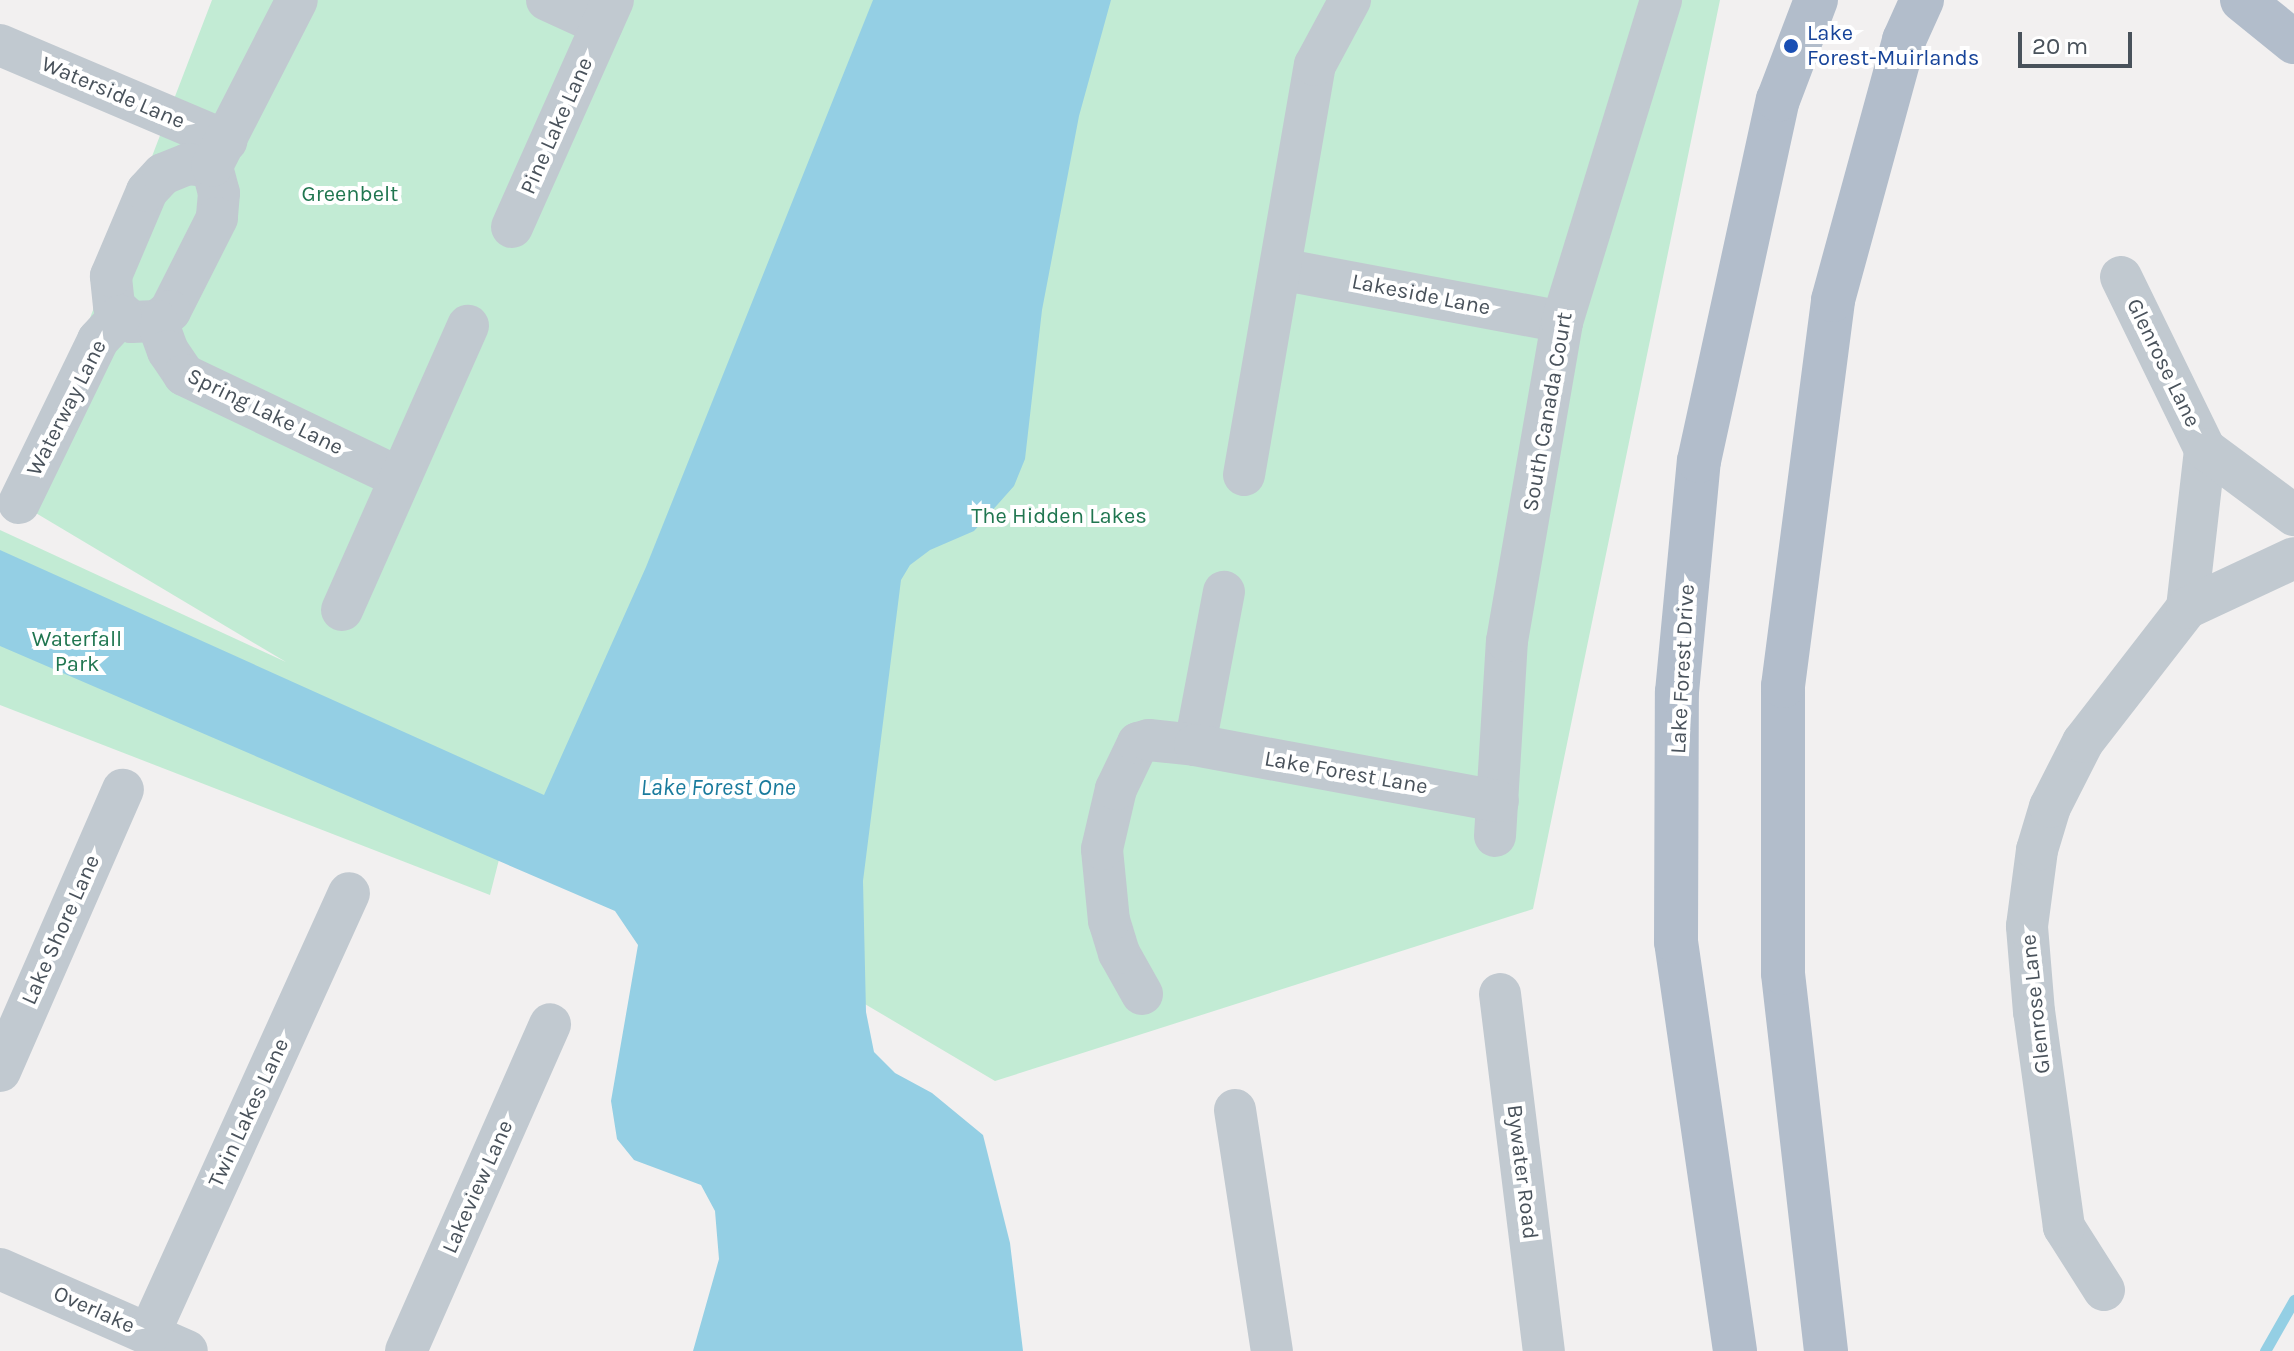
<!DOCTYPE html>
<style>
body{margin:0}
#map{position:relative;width:2294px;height:1351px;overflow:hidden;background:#f2f0f0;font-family:Karla,sans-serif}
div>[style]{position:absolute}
.green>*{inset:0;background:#c2ebd4}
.water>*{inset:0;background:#94cfe4}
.stream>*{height:11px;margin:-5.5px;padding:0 5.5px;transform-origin:5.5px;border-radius:5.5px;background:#94cfe4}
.minor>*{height:42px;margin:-21px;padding:0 21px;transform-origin:21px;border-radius:21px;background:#c1c9d0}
.major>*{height:44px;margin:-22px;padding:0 22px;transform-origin:22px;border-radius:22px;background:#b2bdcb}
.dots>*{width:22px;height:22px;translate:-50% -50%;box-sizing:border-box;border:4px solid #fff;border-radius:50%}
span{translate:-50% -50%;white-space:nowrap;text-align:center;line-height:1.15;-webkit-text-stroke:8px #fff;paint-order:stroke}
.transit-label{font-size:22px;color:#164399}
.left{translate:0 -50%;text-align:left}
.street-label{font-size:22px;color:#49525b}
.park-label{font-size:22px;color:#207650}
.water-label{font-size:24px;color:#1a7b9d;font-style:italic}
.scale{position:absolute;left:2018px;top:32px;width:114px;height:36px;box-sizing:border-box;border:4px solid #49525b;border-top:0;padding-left:10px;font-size:24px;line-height:28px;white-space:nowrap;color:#49525b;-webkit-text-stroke:6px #fff;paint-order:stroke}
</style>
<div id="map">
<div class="green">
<i style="clip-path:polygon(212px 0,1720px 0,1533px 909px,995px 1081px,515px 797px,490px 895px,0 705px,0 530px,286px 662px,19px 503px)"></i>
</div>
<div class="water">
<i style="clip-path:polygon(873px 0,1111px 0,1079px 116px,1042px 310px,1025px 459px,1014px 486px,974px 531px,930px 550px,910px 565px,901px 580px,863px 881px,866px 1012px,874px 1052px,895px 1073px,932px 1093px,983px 1135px,1010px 1243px,1023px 1351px,693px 1351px,719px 1259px,715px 1211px,701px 1185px,634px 1160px,617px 1139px,611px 1101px,638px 945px,615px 911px,0 646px,0 550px,544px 795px,646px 567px)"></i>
</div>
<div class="stream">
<i style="left:2265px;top:1351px;width:59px;rotate:-60.4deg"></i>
</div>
<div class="minor">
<i style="left:547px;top:0;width:60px;rotate:24.4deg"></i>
<i style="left:0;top:45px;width:246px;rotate:23deg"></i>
<i style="left:188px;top:164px;width:24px;rotate:7deg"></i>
<i style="left:212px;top:167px;width:27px;rotate:75deg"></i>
<i style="left:219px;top:193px;width:25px;rotate:95deg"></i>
<i style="left:217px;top:218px;width:104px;rotate:116.8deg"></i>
<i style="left:170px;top:311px;width:16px;rotate:142deg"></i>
<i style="left:157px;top:321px;width:26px;rotate:178deg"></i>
<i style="left:131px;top:322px;width:23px;rotate:-137deg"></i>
<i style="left:114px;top:306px;width:30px;rotate:-96deg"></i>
<i style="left:111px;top:276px;width:92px;rotate:-67deg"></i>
<i style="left:147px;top:191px;width:23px;rotate:-47deg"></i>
<i style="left:163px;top:174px;width:27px;rotate:-22deg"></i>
<i style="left:212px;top:166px;width:186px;rotate:-62.9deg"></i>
<i style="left:512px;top:227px;width:248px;rotate:-66deg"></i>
<i style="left:1280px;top:269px;width:287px;rotate:10.6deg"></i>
<i style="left:2121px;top:277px;width:191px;rotate:64deg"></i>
<i style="left:157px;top:321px;width:32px;rotate:70deg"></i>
<i style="left:168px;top:351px;width:29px;rotate:56deg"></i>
<i style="left:184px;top:375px;width:239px;rotate:25.5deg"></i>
<i style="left:1244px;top:475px;width:416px;rotate:-80.2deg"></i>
<i style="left:1315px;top:65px;width:74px;rotate:-61.7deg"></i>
<i style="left:19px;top:503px;width:181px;rotate:-64.1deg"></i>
<i style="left:98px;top:340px;width:33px;rotate:-47deg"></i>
<i style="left:2187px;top:608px;width:160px;rotate:-83.5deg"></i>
<i style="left:2205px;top:449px;width:111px;rotate:36.6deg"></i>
<i style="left:342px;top:610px;width:311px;rotate:-66.1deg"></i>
<i style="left:1195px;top:745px;width:156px;rotate:-79.3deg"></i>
<i style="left:1495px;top:836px;width:195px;rotate:-86.5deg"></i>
<i style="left:1507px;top:641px;width:324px;rotate:-80.2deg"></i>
<i style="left:1562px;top:322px;width:337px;rotate:-72.9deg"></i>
<i style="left:1142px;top:994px;width:47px;rotate:-119.3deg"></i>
<i style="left:1119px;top:953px;width:34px;rotate:-107deg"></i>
<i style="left:1109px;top:921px;width:72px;rotate:-95.6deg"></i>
<i style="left:1102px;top:849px;width:62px;rotate:-76.9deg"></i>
<i style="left:1116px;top:789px;width:51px;rotate:-64.4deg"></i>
<i style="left:1138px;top:743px;width:11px;rotate:-15deg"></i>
<i style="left:1149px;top:740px;width:46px;rotate:6.2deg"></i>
<i style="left:1195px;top:745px;width:308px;rotate:10.5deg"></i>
<i style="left:1500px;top:994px;width:360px;rotate:83deg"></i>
<i style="left:0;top:1071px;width:307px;rotate:-66.4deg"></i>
<i style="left:1235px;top:1110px;width:244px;rotate:81.3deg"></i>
<i style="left:0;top:1269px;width:204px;rotate:23.7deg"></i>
<i style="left:2104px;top:1290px;width:75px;rotate:-122.4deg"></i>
<i style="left:2064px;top:1227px;width:217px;rotate:-97.9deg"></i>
<i style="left:2034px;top:1012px;width:86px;rotate:-94.7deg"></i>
<i style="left:2027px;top:926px;width:77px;rotate:-82.5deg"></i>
<i style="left:2037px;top:850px;width:45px;rotate:-73.2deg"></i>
<i style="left:2050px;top:807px;width:73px;rotate:-63.1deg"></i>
<i style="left:2083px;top:742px;width:170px;rotate:-52.2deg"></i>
<i style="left:2187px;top:608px;width:118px;rotate:-25deg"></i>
<i style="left:149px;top:1334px;width:484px;rotate:-65.6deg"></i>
<i style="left:406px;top:1351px;width:357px;rotate:-66.2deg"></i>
</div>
<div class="major">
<i style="left:2242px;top:0;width:67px;rotate:38.9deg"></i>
<i style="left:1735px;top:1351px;width:413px;rotate:-98.2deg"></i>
<i style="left:1676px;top:942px;width:250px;rotate:-89.8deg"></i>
<i style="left:1677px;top:692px;width:232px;rotate:-84.6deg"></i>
<i style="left:1699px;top:461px;width:370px;rotate:-77.7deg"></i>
<i style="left:1778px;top:100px;width:107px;rotate:-69.2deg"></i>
<i style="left:1826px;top:1351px;width:380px;rotate:-96.5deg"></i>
<i style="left:1783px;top:973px;width:287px;rotate:-90deg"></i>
<i style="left:1783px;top:686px;width:389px;rotate:-82.6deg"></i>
<i style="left:1833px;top:300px;width:270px;rotate:-74.7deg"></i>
<i style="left:1904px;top:40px;width:44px;rotate:-65.8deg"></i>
</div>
<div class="dots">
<i style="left:1791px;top:46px;background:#1a4fb4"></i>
</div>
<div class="transit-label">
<span class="left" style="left:1807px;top:46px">Lake<br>Forest-Muirlands</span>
</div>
<div class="street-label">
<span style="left:113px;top:93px;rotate:23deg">Waterside Lane</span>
<span style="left:557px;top:126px;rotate:-66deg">Pine Lake Lane</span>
<span style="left:1421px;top:295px;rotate:11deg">Lakeside Lane</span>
<span style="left:2163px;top:363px;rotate:64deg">Glenrose Lane</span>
<span style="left:67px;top:408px;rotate:-63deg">Waterway Lane</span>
<span style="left:265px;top:412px;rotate:26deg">Spring Lake Lane</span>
<span style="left:1548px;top:412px;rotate:-80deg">South Canada Court</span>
<span style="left:1683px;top:669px;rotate:-87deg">Lake Forest Drive</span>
<span style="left:1346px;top:773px;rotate:10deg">Lake Forest Lane</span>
<span style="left:61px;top:930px;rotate:-66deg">Lake Shore Lane</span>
<span style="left:2036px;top:1004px;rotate:-96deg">Glenrose Lane</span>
<span style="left:249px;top:1113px;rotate:-65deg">Twin Lakes Lane</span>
<span style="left:1522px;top:1172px;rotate:83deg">Bywater Road</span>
<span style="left:478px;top:1187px;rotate:-66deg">Lakeview Lane</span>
<span style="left:94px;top:1310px;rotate:24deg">Overlake</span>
</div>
<div class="park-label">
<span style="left:350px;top:195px">Greenbelt</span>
<span style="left:1059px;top:517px">The Hidden Lakes</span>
<span style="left:77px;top:652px">Waterfall<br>Park</span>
</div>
<div class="water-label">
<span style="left:718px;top:788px">Lake Forest One</span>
</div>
<div class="scale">20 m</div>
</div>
